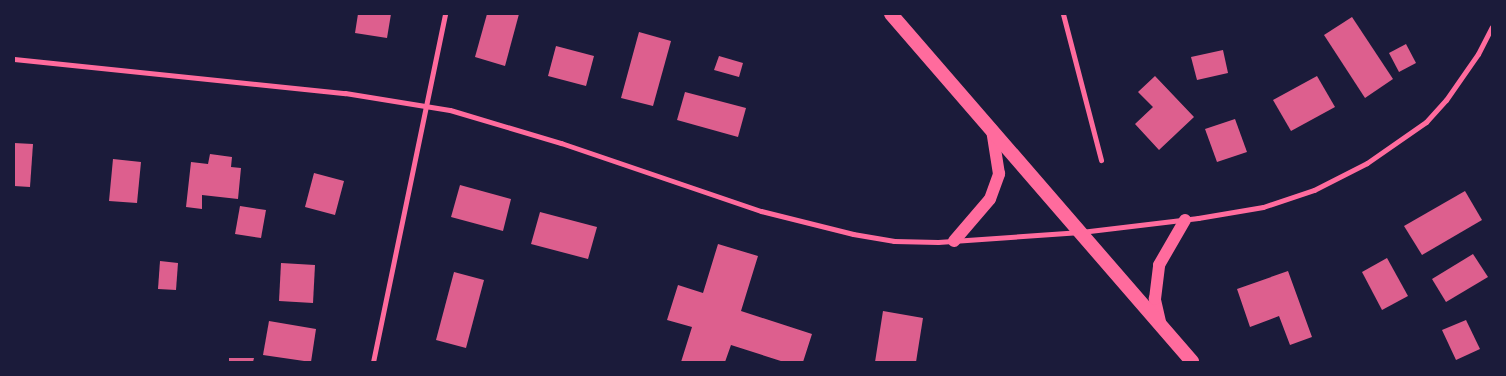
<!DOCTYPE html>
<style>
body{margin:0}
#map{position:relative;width:1506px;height:376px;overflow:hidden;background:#1b1b3a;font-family:"Archivo Narrow",sans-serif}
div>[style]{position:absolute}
.building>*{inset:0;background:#dd5f8e}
.minor>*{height:5px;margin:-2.5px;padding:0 2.5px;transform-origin:2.5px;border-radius:2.5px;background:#ff6b9d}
.primary>*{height:12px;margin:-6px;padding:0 6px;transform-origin:6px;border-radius:6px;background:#ff6b9d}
.trunk>*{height:14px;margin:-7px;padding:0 7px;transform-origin:7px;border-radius:7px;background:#ff6b9d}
span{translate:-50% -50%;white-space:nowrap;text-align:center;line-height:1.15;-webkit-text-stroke:4.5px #1b1b3a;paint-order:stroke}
.frame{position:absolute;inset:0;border:15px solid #1b1b3a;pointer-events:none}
</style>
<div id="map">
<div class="building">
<i style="clip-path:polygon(358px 14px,391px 14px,387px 38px,355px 33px)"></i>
<i style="clip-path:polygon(487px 14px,519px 14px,505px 66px,475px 57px)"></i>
<i style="clip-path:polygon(1352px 17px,1393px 79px,1365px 98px,1324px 35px)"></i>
<i style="clip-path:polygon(639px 32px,671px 41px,653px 106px,621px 98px)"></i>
<i style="clip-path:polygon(1406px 44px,1416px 63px,1399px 72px,1389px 53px)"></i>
<i style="clip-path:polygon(556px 46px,594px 56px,586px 86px,548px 76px)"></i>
<i style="clip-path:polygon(1223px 50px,1228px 73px,1197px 80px,1191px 57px)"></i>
<i style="clip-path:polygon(719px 56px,743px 63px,739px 77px,714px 70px)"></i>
<i style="clip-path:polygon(1155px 76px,1194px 117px,1159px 150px,1135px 124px,1153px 107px,1138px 92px)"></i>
<i style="clip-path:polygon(1317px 76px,1335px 107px,1291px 131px,1273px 100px)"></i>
<i style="clip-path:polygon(685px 92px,746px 108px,738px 137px,677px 120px)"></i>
<i style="clip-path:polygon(1235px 119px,1247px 152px,1217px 162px,1205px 129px)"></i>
<i style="clip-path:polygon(14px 143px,33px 144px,30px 187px,14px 186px)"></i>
<i style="clip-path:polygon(210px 154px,232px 157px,231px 167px,241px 168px,238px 199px,202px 195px,202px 209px,186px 207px,191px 162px,208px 164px)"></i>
<i style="clip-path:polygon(113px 159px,141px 162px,137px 203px,109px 201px)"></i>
<i style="clip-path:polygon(314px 173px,344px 181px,335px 215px,305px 207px)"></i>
<i style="clip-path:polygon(460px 185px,511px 199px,503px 231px,451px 217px)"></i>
<i style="clip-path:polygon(1465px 191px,1482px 220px,1422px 255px,1404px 226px)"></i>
<i style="clip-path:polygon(240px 206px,266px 210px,261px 238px,235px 234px)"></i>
<i style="clip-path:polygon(540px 212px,597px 227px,588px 259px,531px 244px)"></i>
<i style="clip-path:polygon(718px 244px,758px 256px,741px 311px,812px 334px,803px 362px,784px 362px,731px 345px,725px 362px,681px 362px,692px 327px,667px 320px,678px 285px,703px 293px)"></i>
<i style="clip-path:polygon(1473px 254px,1488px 277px,1446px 302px,1432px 279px)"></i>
<i style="clip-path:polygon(1387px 258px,1408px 296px,1382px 310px,1362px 272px)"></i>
<i style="clip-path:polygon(160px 261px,178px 263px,176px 290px,158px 289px)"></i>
<i style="clip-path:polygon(281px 263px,315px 265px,313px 303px,279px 301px)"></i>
<i style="clip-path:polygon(1288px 271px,1312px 337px,1290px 345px,1279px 316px,1250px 327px,1237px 289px)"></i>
<i style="clip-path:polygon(454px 272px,484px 280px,466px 348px,436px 340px)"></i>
<i style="clip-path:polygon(883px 311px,923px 318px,916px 362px,875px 362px)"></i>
<i style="clip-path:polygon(1466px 320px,1480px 349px,1456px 360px,1442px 330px)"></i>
<i style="clip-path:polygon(269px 321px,316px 329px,311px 362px,263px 355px)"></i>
<i style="clip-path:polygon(229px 358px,254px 358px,253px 362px,229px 362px)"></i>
</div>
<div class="minor">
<i style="left:1063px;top:14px;width:151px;rotate:75.4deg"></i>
<i style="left:14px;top:59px;width:333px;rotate:5.9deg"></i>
<i style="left:345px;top:93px;width:106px;rotate:9.2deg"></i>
<i style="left:450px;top:110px;width:116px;rotate:16.6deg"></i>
<i style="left:561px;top:143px;width:211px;rotate:18.8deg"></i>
<i style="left:761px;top:211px;width:95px;rotate:14deg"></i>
<i style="left:853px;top:234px;width:42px;rotate:9.7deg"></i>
<i style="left:894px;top:241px;width:44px;rotate:1.3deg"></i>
<i style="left:938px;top:242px;width:143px;rotate:-4deg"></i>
<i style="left:1081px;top:232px;width:118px;rotate:-6.8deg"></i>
<i style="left:1198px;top:218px;width:66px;rotate:-9.6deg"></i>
<i style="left:1263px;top:207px;width:54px;rotate:-18.4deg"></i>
<i style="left:1314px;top:190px;width:59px;rotate:-27deg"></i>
<i style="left:1367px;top:163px;width:72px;rotate:-34.8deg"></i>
<i style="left:1426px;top:122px;width:30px;rotate:-48deg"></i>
<i style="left:1446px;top:100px;width:56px;rotate:-55.2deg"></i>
<i style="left:1478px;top:54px;width:30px;rotate:-63deg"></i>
<i style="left:373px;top:362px;width:355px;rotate:-78.3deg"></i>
</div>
<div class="primary">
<i style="left:954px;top:241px;width:55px;rotate:-49.4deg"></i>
<i style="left:990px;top:199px;width:27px;rotate:-70deg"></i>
<i style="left:999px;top:174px;width:45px;rotate:-99deg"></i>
<i style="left:1161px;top:326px;width:28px;rotate:-103deg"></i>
<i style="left:1155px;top:299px;width:34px;rotate:-83deg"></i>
<i style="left:1159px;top:265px;width:52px;rotate:-60deg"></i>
</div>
<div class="trunk">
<i style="left:891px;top:14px;width:460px;rotate:49.1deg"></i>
</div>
<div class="frame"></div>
</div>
